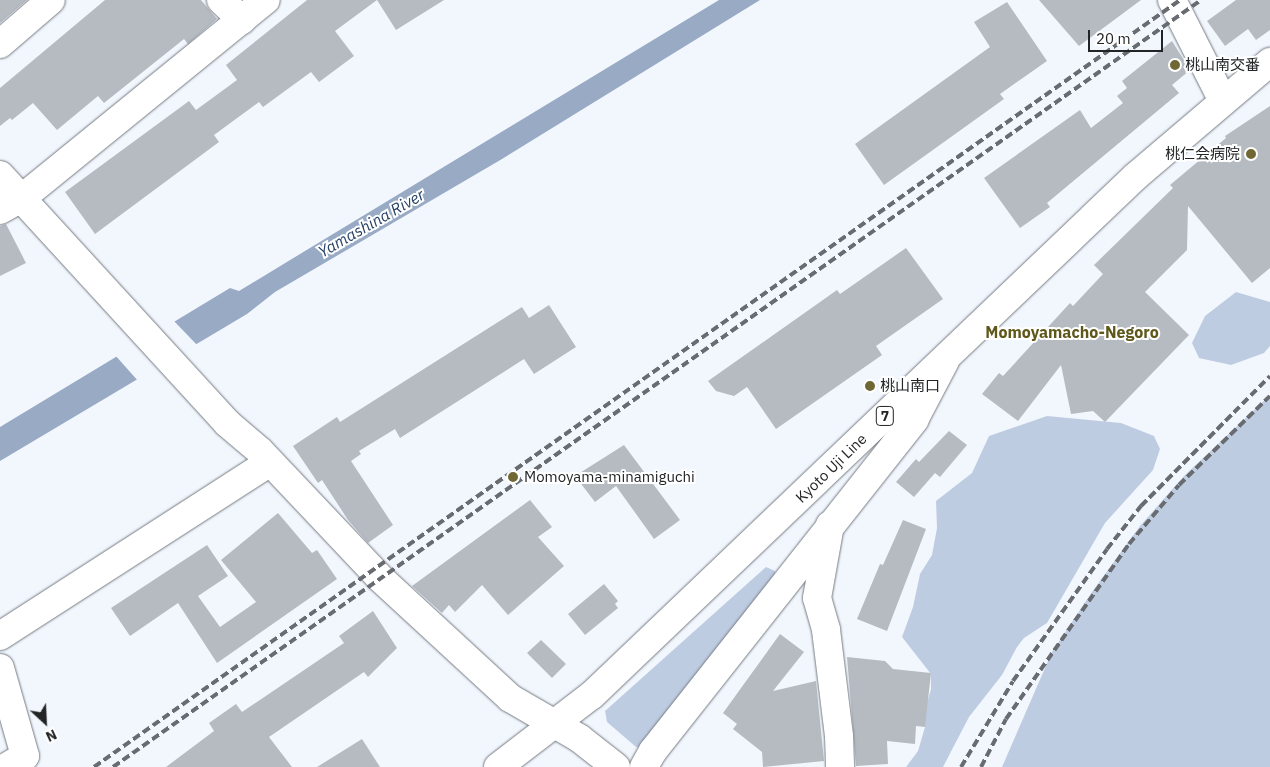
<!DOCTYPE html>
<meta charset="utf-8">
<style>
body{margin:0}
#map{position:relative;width:1270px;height:767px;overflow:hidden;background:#f2f7fe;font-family:"IBM Plex Sans","Noto Sans JP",sans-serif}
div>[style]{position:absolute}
.green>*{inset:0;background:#becce2}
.water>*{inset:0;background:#98aac4}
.pier>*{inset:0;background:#f2f7fe}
.building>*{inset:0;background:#b6bbc2}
.roads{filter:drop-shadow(0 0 1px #757a80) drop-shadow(0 0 1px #757a80)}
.street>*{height:28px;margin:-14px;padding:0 14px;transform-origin:14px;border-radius:14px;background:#fff}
.secondary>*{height:28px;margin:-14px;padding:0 14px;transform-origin:14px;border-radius:14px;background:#fff}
.primary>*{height:28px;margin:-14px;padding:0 14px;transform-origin:14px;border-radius:14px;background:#fff}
.rail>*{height:4px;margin-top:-2px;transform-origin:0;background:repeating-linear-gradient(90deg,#686b6f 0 8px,transparent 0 12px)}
.dots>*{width:14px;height:14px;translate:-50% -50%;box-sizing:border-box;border:2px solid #fff;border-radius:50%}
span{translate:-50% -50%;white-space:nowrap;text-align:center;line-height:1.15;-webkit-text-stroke:4px #fff;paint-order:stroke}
.shield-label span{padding:1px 4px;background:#fff;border:1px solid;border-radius:4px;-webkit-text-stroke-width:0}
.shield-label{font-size:14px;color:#222426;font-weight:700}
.poi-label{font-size:15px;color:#222426}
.left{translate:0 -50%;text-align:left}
.right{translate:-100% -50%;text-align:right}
.street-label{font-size:15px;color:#222426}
.water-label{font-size:16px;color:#274167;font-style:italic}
.neighbourhood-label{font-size:16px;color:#5f5619;font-weight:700}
.north{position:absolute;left:20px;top:697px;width:50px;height:50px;-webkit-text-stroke:4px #fff;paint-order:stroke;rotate:155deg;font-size:14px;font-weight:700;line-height:20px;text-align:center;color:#222426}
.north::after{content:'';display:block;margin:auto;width:18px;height:22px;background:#222426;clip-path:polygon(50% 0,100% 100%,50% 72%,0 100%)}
.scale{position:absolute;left:1088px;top:30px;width:75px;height:22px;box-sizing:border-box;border:2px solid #222426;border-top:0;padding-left:6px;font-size:15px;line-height:18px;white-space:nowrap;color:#222426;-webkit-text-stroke:4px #fff;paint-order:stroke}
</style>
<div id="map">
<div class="green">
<i style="clip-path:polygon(1236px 292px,1270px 302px,1270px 346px,1264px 353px,1231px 365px,1199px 358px,1192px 343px,1205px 316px)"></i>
<i style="clip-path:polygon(1270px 395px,1270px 767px,1002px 767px,1052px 652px,1092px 592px,1140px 526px,1184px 476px)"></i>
<i style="clip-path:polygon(1047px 416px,1121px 423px,1154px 436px,1160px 449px,1153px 470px,1105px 523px,1047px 623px,1024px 638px,1017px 647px,1002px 675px,969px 717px,943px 767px,906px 767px,918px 751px,925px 727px,924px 714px,931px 689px,931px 674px,902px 637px,913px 607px,920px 574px,932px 555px,937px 528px,936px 501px,972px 473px,989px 436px)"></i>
<i style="clip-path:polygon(766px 567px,775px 571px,775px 579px,641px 747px,636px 747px,607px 722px,605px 711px)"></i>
</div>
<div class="water">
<i style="clip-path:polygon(719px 0,760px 0,502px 159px,275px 292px,247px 314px,0 461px,0 427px,230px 288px,239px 291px)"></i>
</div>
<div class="pier">
<i style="clip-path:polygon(173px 320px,198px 346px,139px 382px,115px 355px)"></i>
</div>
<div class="building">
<i style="clip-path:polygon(0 0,27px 0,0 23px)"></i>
<i style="clip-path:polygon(105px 0,201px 0,217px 19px,188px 44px,184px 39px,104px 103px,98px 96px,57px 130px,33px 103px,12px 120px,10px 118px,0 126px,0 88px)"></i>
<i style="clip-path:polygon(307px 0,444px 0,396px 30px,377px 0,335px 31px,354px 56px,319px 82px,311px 72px,263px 107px,259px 102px,214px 135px,219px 142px,95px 234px,65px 192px,189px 101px,196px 110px,237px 80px,226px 65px)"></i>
<i style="clip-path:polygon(1039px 0,1141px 0,1079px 46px)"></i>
<i style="clip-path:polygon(1236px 0,1270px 0,1270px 30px,1256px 40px,1248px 29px,1225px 46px,1207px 21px)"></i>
<i style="clip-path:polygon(1007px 2px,1047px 61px,1000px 94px,1004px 99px,884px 185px,855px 144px,990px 47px,974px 22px)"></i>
<i style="clip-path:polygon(1172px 41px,1190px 70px,1172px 85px,1179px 93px,1047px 203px,1050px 207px,1020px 228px,984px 178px,1080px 110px,1091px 128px,1123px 103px,1117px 96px,1127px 88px,1122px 81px)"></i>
<i style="clip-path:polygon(1270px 106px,1270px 268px,1252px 283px,1188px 206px,1187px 250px,1145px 292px,1189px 335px,1105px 422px,1093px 411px,1071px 414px,1061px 365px,1018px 421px,982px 394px,999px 373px,1003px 376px,1070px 303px,1073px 306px,1103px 274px,1094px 265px,1173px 188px,1170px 185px,1226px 138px,1225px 136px)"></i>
<i style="clip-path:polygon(6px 224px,26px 263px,0 276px,0 226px)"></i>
<i style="clip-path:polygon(906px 248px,943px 299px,876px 346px,882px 355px,776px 429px,747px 387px,734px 396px,716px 391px,708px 381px,837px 290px,840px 294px)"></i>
<i style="clip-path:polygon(549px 305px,576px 347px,534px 374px,524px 359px,400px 438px,395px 429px,359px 451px,361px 454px,351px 461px,393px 525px,368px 543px,348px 520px,322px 480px,318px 483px,293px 446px,337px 417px,340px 422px,522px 307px,529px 318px)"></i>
<i style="clip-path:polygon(949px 431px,967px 445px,940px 477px,935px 473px,914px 497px,896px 482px,916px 459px,919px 462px)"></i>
<i style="clip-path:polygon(624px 445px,680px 520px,654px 539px,616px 486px,595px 502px,575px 476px)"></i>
<i style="clip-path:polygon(530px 500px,552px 527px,538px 537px,564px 566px,508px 615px,482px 585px,455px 612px,449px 605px,442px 613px,412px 586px)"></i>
<i style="clip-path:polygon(278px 513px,312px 553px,317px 550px,337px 579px,217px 663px,178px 603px,130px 636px,111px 608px,207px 545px,228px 576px,198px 596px,220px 627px,256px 602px,221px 560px)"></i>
<i style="clip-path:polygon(903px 520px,926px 529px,887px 631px,857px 619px,880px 564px,883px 565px)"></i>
<i style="clip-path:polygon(604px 584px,618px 601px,615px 604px,618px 608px,585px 635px,568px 614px)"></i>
<i style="clip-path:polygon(373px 611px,397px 648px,368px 677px,364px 672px,269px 737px,292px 767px,166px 767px,214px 731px,209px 723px,236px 704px,242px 712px,344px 643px,339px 636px)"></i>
<i style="clip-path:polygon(780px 634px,804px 652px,773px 691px,816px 681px,824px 761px,763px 767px,762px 752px,733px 729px,737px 724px,723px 713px)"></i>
<i style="clip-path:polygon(541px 640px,566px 664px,552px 678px,527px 653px)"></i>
<i style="clip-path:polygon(847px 657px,885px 661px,893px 669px,931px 673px,925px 727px,916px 726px,915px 744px,887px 741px,888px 764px,856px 766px)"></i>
<i style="clip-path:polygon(362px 739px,380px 767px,317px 767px)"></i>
</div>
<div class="roads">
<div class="street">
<i style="left:221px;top:0;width:29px;rotate:44deg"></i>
<i style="left:0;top:44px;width:67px;rotate:-40.8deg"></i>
<i style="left:0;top:210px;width:25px;rotate:-29deg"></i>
<i style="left:22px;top:198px;width:314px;rotate:-39.1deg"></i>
<i style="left:830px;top:525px;width:74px;rotate:100.1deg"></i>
<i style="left:817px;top:598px;width:33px;rotate:74deg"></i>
<i style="left:826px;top:630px;width:107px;rotate:83deg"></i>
<i style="left:839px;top:736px;width:31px;rotate:88deg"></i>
<i style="left:0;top:636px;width:321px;rotate:-32.8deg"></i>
<i style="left:0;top:668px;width:91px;rotate:74.1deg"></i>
<i style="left:25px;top:756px;width:21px;rotate:149deg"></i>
</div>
<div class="secondary">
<i style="left:1172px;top:0;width:113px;rotate:63.2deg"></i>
<i style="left:0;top:175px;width:336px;rotate:47.5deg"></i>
<i style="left:227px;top:423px;width:43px;rotate:40.3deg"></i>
<i style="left:260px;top:451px;width:175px;rotate:46.6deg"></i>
<i style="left:380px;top:578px;width:177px;rotate:42.7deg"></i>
<i style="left:510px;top:698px;width:80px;rotate:30.1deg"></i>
<i style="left:579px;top:738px;width:47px;rotate:38.1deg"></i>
<i style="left:644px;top:767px;width:18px;rotate:-61deg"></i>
<i style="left:653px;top:751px;width:422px;rotate:-51.7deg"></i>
<i style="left:914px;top:420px;width:67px;rotate:-62.3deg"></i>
</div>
<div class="primary">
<i style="left:498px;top:767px;width:118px;rotate:-37.5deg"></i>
<i style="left:592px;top:695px;width:752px;rotate:-43.65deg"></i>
<i style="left:1136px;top:176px;width:176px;rotate:-40.4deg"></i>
</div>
</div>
<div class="rail">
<i style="left:94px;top:767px;width:1330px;rotate:-35.23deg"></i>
<i style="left:113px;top:767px;width:1331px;rotate:-35.18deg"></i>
<i style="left:961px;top:767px;width:100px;rotate:-58.8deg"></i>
<i style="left:1013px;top:681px;width:162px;rotate:-54.5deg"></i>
<i style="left:1107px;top:549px;width:55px;rotate:-51.7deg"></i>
<i style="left:1141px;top:506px;width:183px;rotate:-45.2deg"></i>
<i style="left:981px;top:767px;width:54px;rotate:-62.5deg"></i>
<i style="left:1006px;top:719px;width:214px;rotate:-54.9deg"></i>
<i style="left:1129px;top:544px;width:77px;rotate:-49.7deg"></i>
<i style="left:1179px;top:485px;width:127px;rotate:-44.4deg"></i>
</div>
<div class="dots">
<i style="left:1175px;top:65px;background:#706834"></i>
<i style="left:1251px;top:154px;background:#706834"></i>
<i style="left:870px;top:386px;background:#706834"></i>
<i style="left:513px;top:477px;background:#706834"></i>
</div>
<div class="shield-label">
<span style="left:885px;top:416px">7</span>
</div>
<div class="poi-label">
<span class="left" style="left:1185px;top:65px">桃山南交番</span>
<span class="right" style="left:1240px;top:154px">桃仁会病院</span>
<span class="left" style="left:880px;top:386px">桃山南口</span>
<span class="left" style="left:524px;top:477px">Momoyama-minamiguchi</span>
</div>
<div class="street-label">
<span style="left:831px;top:468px;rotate:-44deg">Kyoto Uji Line</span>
</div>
<div class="water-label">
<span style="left:371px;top:223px;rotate:-30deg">Yamashina River</span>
</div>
<div class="neighbourhood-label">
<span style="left:1072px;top:332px">Momoyamacho-Negoro</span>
</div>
<div class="north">N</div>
<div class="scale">20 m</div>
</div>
